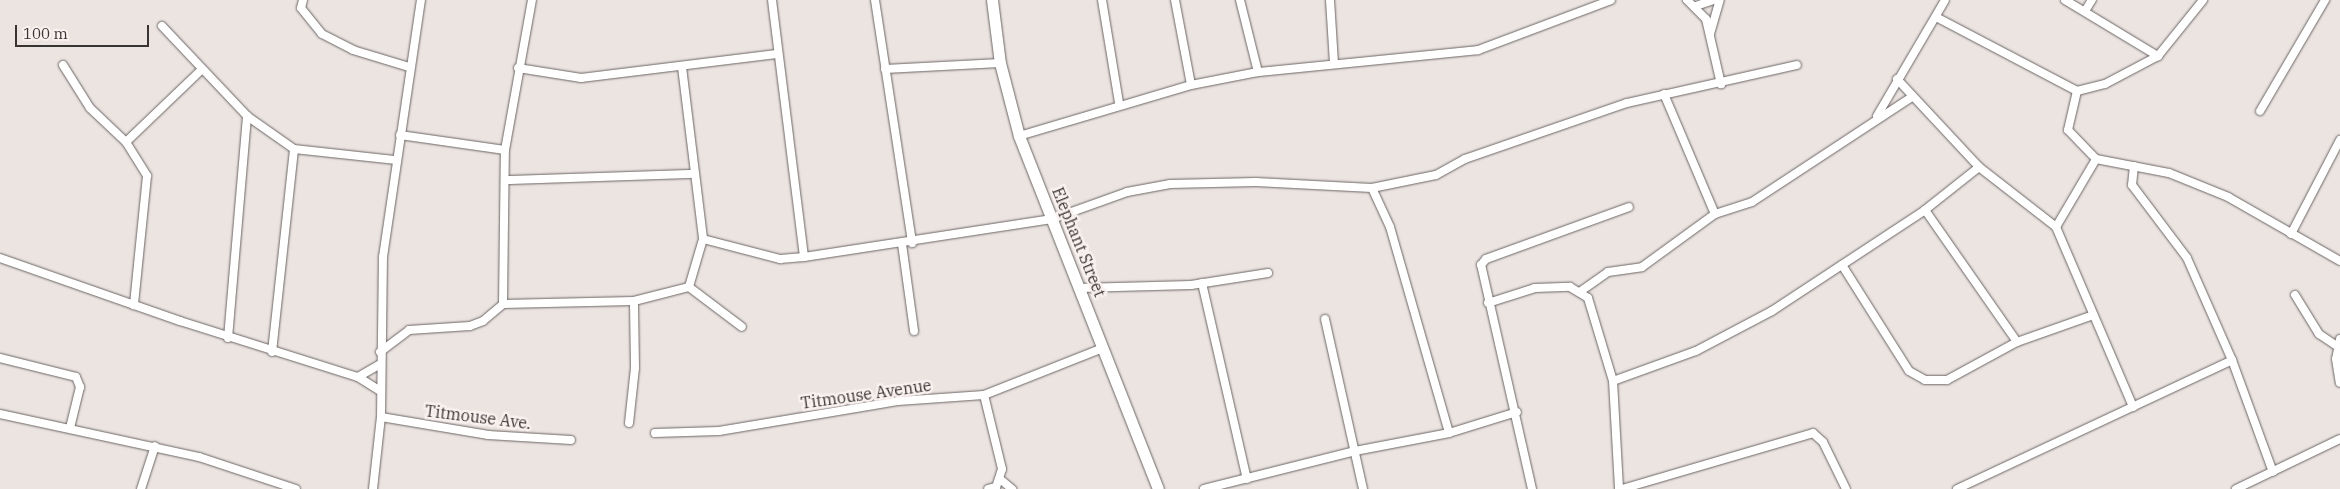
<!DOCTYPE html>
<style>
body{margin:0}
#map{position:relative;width:2340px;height:489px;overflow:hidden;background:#ebe4e1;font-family:"IBM Plex Serif",serif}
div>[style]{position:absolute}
.roads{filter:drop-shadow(0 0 1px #6b6563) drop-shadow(0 0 1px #6b6563)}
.street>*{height:8px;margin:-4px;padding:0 4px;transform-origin:4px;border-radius:4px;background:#fff}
.secondary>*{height:11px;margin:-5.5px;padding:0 5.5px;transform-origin:5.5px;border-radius:5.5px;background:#fff}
span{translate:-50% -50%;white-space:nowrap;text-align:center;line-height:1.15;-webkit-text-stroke:5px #f9f1ef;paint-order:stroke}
.street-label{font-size:16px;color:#373433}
.scale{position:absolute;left:15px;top:25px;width:134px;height:22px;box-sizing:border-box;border:2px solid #373433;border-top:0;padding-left:6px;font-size:15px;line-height:18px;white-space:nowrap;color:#373433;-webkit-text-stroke:4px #f9f1ef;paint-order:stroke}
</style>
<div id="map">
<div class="roads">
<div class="street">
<i style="left:303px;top:0;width:8px;rotate:104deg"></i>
<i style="left:301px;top:8px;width:33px;rotate:51deg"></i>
<i style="left:322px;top:34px;width:35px;rotate:27deg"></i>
<i style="left:353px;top:50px;width:59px;rotate:16.9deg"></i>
<i style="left:772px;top:0;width:259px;rotate:82.9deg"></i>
<i style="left:875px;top:0;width:246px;rotate:81.3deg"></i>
<i style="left:1102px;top:0;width:104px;rotate:80.6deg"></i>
<i style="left:1175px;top:0;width:86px;rotate:79.3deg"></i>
<i style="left:1240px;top:0;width:74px;rotate:76deg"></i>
<i style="left:1330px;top:0;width:64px;rotate:86.4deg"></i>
<i style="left:1687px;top:0;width:27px;rotate:45deg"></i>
<i style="left:1706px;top:19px;width:67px;rotate:77deg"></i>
<i style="left:2065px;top:0;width:109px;rotate:31.1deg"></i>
<i style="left:1696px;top:6px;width:18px;rotate:-19deg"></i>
<i style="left:2085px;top:11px;width:13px;rotate:-58deg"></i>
<i style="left:1936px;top:17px;width:159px;rotate:27.7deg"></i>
<i style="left:2077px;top:91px;width:29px;rotate:-14deg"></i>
<i style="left:2105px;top:84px;width:60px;rotate:-27.8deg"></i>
<i style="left:2158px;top:56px;width:72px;rotate:-51.2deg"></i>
<i style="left:162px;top:26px;width:124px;rotate:46.6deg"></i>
<i style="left:247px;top:116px;width:57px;rotate:35.1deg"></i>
<i style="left:294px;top:149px;width:103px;rotate:6.2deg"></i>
<i style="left:1710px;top:34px;width:35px;rotate:-74deg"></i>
<i style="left:63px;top:65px;width:51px;rotate:57.9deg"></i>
<i style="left:90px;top:108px;width:50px;rotate:43.4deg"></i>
<i style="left:126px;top:142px;width:40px;rotate:58deg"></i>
<i style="left:147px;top:176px;width:130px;rotate:95.8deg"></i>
<i style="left:682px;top:67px;width:173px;rotate:83deg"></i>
<i style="left:703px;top:239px;width:50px;rotate:106.3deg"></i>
<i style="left:518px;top:68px;width:64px;rotate:9deg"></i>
<i style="left:581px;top:78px;width:197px;rotate:-7deg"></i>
<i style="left:885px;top:69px;width:115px;rotate:-3deg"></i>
<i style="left:1897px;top:79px;width:120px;rotate:47deg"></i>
<i style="left:1979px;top:167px;width:98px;rotate:37.9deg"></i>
<i style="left:2056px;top:227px;width:196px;rotate:66.8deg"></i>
<i style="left:2077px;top:91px;width:40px;rotate:103deg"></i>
<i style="left:2068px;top:130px;width:40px;rotate:46deg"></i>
<i style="left:1664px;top:94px;width:130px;rotate:67deg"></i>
<i style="left:1715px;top:214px;width:39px;rotate:-18deg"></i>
<i style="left:1752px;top:202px;width:191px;rotate:-33.3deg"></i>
<i style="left:2260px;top:111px;width:129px;rotate:-59.6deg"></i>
<i style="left:1877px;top:116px;width:134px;rotate:-59.6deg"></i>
<i style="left:400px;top:135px;width:106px;rotate:8.1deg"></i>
<i style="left:1019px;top:136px;width:179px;rotate:-16.5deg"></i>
<i style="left:1191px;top:85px;width:68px;rotate:-11deg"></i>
<i style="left:1258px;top:72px;width:221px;rotate:-5.7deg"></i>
<i style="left:1478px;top:50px;width:142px;rotate:-20.6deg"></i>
<i style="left:126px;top:142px;width:104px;rotate:-43.8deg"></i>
<i style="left:2134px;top:166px;width:19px;rotate:96deg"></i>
<i style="left:2132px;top:185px;width:91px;rotate:53deg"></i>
<i style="left:2187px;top:258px;width:111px;rotate:66.2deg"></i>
<i style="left:507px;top:180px;width:185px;rotate:-1.9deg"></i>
<i style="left:1372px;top:188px;width:43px;rotate:65.2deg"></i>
<i style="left:1390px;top:227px;width:214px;rotate:74deg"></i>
<i style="left:1925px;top:210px;width:161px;rotate:55.1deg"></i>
<i style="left:2056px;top:227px;width:79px;rotate:-59.5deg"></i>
<i style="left:2096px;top:159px;width:74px;rotate:10.9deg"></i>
<i style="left:2169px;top:173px;width:64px;rotate:22.1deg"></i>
<i style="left:2228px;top:197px;width:129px;rotate:29.7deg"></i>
<i style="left:2291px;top:234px;width:106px;rotate:-62.5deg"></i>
<i style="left:703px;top:239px;width:80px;rotate:14.6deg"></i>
<i style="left:780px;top:259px;width:24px;rotate:-5deg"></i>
<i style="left:804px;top:257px;width:251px;rotate:-8.7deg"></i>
<i style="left:1052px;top:219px;width:80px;rotate:-19.8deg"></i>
<i style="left:1127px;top:192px;width:44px;rotate:-10.5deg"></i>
<i style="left:1170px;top:184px;width:86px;rotate:-1.3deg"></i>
<i style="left:1256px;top:182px;width:116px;rotate:3deg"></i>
<i style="left:1372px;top:188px;width:65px;rotate:-11.5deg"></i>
<i style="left:1436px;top:175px;width:33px;rotate:-29deg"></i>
<i style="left:1465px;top:159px;width:171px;rotate:-19.1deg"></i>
<i style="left:1627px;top:103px;width:174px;rotate:-12.6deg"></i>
<i style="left:902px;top:244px;width:88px;rotate:82.1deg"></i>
<i style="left:0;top:258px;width:191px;rotate:19.3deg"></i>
<i style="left:180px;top:321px;width:187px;rotate:17.5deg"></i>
<i style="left:358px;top:377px;width:25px;rotate:32deg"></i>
<i style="left:1842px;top:265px;width:125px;rotate:57.7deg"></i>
<i style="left:1909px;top:371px;width:18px;rotate:29deg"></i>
<i style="left:1925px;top:380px;width:22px"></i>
<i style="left:1947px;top:380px;width:80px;rotate:-28.5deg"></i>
<i style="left:2017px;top:342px;width:78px;rotate:-19.4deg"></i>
<i style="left:1202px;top:283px;width:201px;rotate:77.1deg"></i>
<i style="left:689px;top:287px;width:66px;rotate:37deg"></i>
<i style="left:1080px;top:288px;width:111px;rotate:-1.5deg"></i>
<i style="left:1191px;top:285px;width:78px;rotate:-8.9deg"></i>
<i style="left:1581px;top:291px;width:33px;rotate:-35deg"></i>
<i style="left:1608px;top:272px;width:34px;rotate:-8deg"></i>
<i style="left:1642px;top:267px;width:90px;rotate:-36deg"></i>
<i style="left:2295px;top:295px;width:46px;rotate:58.4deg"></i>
<i style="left:2319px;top:334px;width:22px;rotate:34deg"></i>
<i style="left:1488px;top:303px;width:49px;rotate:-17.7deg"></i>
<i style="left:1535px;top:288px;width:35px;rotate:-2deg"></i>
<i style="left:1570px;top:287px;width:21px;rotate:31deg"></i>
<i style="left:1588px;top:298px;width:87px;rotate:73.2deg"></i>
<i style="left:1613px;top:381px;width:108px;rotate:86.8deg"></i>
<i style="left:503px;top:304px;width:154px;rotate:-89.3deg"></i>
<i style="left:505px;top:150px;width:152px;rotate:-79.8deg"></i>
<i style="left:1325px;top:319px;width:174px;rotate:77.4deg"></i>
<i style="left:228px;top:338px;width:223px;rotate:-85.1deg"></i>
<i style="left:2340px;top:339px;width:20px;rotate:101deg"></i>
<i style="left:2336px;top:359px;width:24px;rotate:81deg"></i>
<i style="left:272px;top:352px;width:204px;rotate:-83.8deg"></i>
<i style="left:380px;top:352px;width:36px;rotate:-37deg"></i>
<i style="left:409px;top:330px;width:61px;rotate:-3.8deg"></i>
<i style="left:470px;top:326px;width:14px;rotate:-21deg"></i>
<i style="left:483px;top:321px;width:26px;rotate:-40deg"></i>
<i style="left:503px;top:304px;width:131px;rotate:-1.3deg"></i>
<i style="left:634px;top:301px;width:57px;rotate:-14.3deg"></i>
<i style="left:0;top:358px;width:78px;rotate:14deg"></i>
<i style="left:76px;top:377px;width:11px;rotate:68deg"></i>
<i style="left:80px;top:387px;width:42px;rotate:103.7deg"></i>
<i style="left:358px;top:377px;width:24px;rotate:-30deg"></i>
<i style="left:1613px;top:381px;width:88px;rotate:-19.9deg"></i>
<i style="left:1696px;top:351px;width:86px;rotate:-27.8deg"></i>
<i style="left:1772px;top:311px;width:183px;rotate:-33.4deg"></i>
<i style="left:1925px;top:210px;width:69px;rotate:-38.5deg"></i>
<i style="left:984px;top:395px;width:76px;rotate:76.3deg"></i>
<i style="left:1002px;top:469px;width:19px;rotate:108deg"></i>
<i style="left:996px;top:487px;width:8px;rotate:166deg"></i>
<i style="left:0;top:414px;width:204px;rotate:12.2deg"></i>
<i style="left:199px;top:457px;width:102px;rotate:18.3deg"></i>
<i style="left:381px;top:417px;width:109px;rotate:9.5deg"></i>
<i style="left:488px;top:435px;width:83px;rotate:3.4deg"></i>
<i style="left:629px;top:423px;width:55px;rotate:-83.8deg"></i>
<i style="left:635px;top:368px;width:67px;rotate:-90.9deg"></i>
<i style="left:655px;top:433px;width:64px;rotate:-1.8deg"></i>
<i style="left:719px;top:431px;width:181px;rotate:-9.5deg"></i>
<i style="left:898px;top:401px;width:86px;rotate:-4deg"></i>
<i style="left:984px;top:395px;width:128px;rotate:-21.6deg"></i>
<i style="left:1000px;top:479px;width:16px;rotate:40deg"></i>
<i style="left:141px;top:489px;width:45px;rotate:-72deg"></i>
<i style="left:373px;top:489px;width:72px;rotate:-83.7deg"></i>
<i style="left:381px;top:417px;width:160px;rotate:-89.3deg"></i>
<i style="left:383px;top:257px;width:260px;rotate:-81.6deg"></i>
<i style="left:1204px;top:489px;width:156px;rotate:-14.1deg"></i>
<i style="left:1355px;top:451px;width:96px;rotate:-10.8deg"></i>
<i style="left:1449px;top:433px;width:71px;rotate:-17.2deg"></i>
<i style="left:1532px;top:489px;width:230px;rotate:-102.8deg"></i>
<i style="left:1481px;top:265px;width:8px;rotate:-50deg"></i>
<i style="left:1486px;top:259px;width:152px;rotate:-20deg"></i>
<i style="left:1622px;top:489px;width:199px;rotate:-16.3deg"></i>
<i style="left:1813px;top:433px;width:13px;rotate:42deg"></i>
<i style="left:1823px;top:442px;width:52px;rotate:63.9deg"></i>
<i style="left:1957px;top:489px;width:304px;rotate:-25.1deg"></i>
<i style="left:2232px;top:360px;width:119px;rotate:69.9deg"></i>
<i style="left:2236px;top:489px;width:115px;rotate:-25.7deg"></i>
</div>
<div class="secondary">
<i style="left:992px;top:0;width:64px;rotate:82.8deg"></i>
<i style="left:1000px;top:63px;width:75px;rotate:75.4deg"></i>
<i style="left:1019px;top:136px;width:379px;rotate:68.5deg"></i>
</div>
</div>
<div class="street-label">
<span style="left:1079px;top:242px;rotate:68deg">Elephant Street</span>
<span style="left:866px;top:394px;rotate:-8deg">Titmouse Avenue</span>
<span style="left:478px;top:417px;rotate:7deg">Titmouse Ave.</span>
</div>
<div class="scale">100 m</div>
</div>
